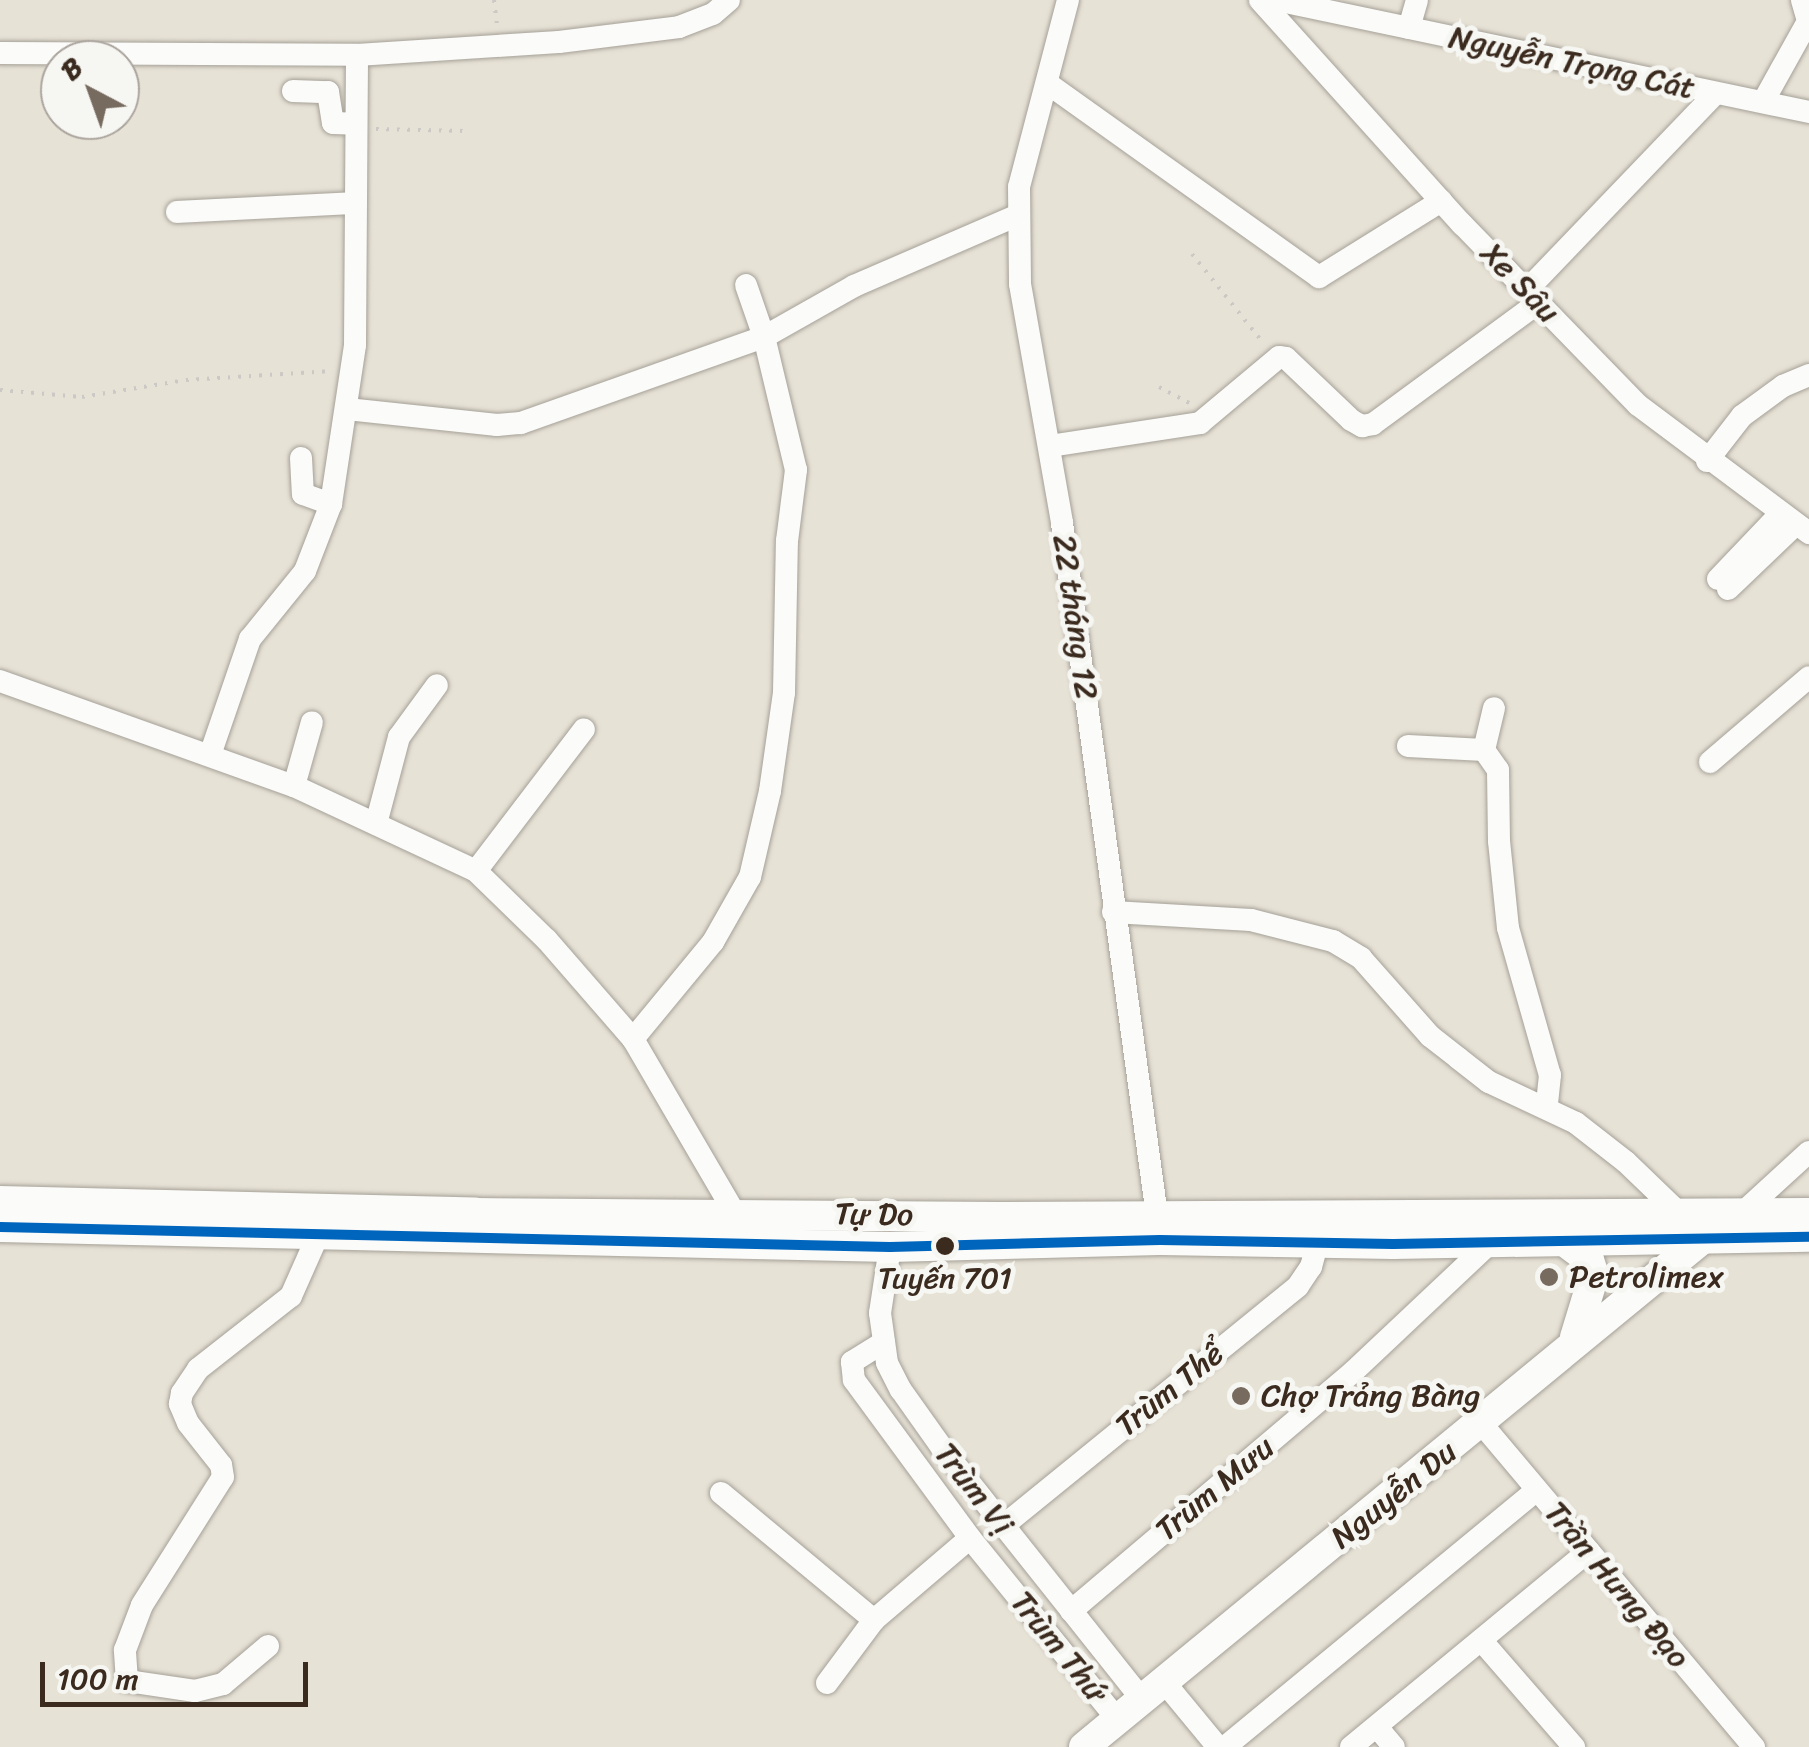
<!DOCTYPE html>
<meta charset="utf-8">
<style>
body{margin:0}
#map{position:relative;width:1809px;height:1747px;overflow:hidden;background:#e7e2d6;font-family:Sriracha,sans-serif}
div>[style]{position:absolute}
.path>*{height:4px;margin-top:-2px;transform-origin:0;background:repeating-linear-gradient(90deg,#cbc8c5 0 2.5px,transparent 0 10.5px)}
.roads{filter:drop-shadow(0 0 2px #a6a198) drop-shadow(0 0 2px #a6a198)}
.minor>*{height:22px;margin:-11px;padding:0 11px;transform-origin:11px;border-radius:11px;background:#fbfbf9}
.major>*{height:30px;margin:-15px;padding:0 15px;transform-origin:15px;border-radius:15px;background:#fbfbf9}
.bus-1>*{height:10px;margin:-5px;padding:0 5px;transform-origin:5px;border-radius:5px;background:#0065bd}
.dots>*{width:28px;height:28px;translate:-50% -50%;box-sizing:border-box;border:5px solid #f6f6f2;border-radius:50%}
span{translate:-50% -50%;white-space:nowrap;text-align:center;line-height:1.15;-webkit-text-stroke:10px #f6f6f2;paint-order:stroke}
.bus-label{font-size:30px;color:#3b2a1e}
.street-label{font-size:32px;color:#3b2a1e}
.poi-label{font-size:32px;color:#3b2a1e}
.left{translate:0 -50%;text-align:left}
.north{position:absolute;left:40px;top:40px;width:100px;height:100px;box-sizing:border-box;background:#f6f6f2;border:2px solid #aba49d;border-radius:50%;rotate:319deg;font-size:28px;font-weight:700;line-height:40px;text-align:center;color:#3b2a1e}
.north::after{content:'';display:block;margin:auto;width:35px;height:45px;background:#776a5e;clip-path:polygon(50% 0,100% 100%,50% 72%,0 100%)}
.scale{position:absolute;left:40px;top:1662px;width:268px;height:45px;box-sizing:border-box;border:5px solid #3b2a1e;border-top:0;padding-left:12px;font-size:30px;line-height:35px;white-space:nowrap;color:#3b2a1e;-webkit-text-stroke:8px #f6f6f2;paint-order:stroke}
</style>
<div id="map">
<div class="path">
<i style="left:494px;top:0;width:25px;rotate:83deg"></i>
<i style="left:376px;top:129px;width:89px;rotate:1.3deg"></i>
<i style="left:1192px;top:254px;width:115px;rotate:51.3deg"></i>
<i style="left:1159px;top:387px;width:38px;rotate:28deg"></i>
<i style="left:0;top:390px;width:82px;rotate:4.9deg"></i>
<i style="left:82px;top:397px;width:105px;rotate:-9.3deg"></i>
<i style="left:186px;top:380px;width:147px;rotate:-3.5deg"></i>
</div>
<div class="roads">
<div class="minor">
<i style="left:1068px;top:0;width:193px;rotate:104.7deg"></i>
<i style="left:1019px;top:187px;width:97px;rotate:89.4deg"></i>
<i style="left:1020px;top:284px;width:243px;rotate:80deg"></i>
<i style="left:1062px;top:523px;width:714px;rotate:82.19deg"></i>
<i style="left:1260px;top:0;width:302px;rotate:48deg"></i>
<i style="left:1462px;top:224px;width:252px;rotate:45.8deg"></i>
<i style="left:1638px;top:405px;width:214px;rotate:36.8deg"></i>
<i style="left:1276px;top:0;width:545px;rotate:11.87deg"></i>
<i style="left:1409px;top:28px;width:29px;rotate:-74deg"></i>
<i style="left:0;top:53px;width:357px;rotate:0.3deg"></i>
<i style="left:357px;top:55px;width:202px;rotate:-3.7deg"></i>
<i style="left:559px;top:42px;width:121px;rotate:-7.1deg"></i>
<i style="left:679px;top:27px;width:36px;rotate:-21deg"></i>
<i style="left:713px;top:14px;width:21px;rotate:-41deg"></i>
<i style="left:1047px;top:83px;width:334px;rotate:35.5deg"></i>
<i style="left:1319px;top:277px;width:144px;rotate:-31.9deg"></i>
<i style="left:293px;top:91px;width:35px;rotate:2deg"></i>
<i style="left:328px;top:92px;width:31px;rotate:81deg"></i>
<i style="left:333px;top:123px;width:23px;rotate:2deg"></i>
<i style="left:1763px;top:102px;width:93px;rotate:-60.9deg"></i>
<i style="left:1808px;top:21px;width:22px;rotate:-106deg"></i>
<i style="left:177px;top:212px;width:179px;rotate:-2.9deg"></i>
<i style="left:1527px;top:290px;width:272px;rotate:-46.2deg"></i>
<i style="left:347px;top:409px;width:151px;rotate:6.1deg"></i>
<i style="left:497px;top:425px;width:24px;rotate:-5deg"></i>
<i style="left:521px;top:423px;width:258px;rotate:-19.5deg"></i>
<i style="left:764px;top:337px;width:103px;rotate:-29.5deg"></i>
<i style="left:854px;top:286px;width:176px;rotate:-23.4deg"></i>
<i style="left:1050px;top:446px;width:152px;rotate:-8.7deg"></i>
<i style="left:1200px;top:423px;width:103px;rotate:-39.9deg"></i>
<i style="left:1279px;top:357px;width:7px;rotate:8deg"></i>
<i style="left:1286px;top:358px;width:90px;rotate:43.6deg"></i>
<i style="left:1351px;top:420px;width:13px;rotate:29deg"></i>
<i style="left:1362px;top:426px;width:11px;rotate:-10deg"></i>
<i style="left:1373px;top:424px;width:206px;rotate:-36.3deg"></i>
<i style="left:301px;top:458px;width:36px;rotate:87deg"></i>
<i style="left:303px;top:494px;width:30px;rotate:20deg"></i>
<i style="left:1707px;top:461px;width:57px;rotate:-52.1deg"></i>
<i style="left:1742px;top:416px;width:51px;rotate:-36.2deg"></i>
<i style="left:1783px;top:386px;width:28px;rotate:-23deg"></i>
<i style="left:1718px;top:579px;width:91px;rotate:-46.3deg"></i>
<i style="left:1728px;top:589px;width:94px;rotate:-43.7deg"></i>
<i style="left:0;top:681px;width:312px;rotate:19.7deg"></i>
<i style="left:294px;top:786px;width:201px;rotate:25deg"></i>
<i style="left:476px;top:871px;width:99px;rotate:44.2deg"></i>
<i style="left:547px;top:940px;width:131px;rotate:49deg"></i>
<i style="left:633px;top:1039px;width:200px;rotate:59.7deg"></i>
<i style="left:734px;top:1212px;width:15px;rotate:94deg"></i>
<i style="left:1408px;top:746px;width:76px;rotate:3deg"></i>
<i style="left:1484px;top:750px;width:24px;rotate:55deg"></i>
<i style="left:1498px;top:770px;width:71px;rotate:89.2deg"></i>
<i style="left:1499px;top:841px;width:87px;rotate:84.1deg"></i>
<i style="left:1508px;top:928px;width:153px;rotate:74.1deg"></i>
<i style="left:1550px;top:1075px;width:31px;rotate:96deg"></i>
<i style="left:1484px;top:750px;width:43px;rotate:-76.6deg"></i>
<i style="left:210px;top:755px;width:123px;rotate:-71deg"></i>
<i style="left:250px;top:639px;width:87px;rotate:-51deg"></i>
<i style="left:305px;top:571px;width:72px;rotate:-68.8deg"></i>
<i style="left:331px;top:504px;width:161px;rotate:-81.4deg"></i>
<i style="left:355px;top:345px;width:290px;rotate:-89.6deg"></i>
<i style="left:1710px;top:762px;width:130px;rotate:-40.6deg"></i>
<i style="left:294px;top:786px;width:66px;rotate:-74.3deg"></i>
<i style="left:376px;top:824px;width:90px;rotate:-75.2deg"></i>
<i style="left:399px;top:737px;width:64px;rotate:-53.8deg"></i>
<i style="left:476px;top:871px;width:178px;rotate:-52.7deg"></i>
<i style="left:1113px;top:912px;width:138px;rotate:3.3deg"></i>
<i style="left:1251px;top:920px;width:85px;rotate:14.4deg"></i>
<i style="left:1333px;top:941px;width:33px;rotate:31deg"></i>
<i style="left:1361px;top:958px;width:104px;rotate:48.5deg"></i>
<i style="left:1430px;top:1036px;width:36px;rotate:38deg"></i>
<i style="left:1458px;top:1058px;width:39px;rotate:38deg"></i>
<i style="left:1489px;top:1082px;width:96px;rotate:25.2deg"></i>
<i style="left:1576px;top:1123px;width:63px;rotate:38deg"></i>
<i style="left:1626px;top:1162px;width:75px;rotate:43.9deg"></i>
<i style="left:633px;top:1039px;width:126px;rotate:-50.5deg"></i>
<i style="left:713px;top:942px;width:75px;rotate:-60.4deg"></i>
<i style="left:750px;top:877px;width:88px;rotate:-76.9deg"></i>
<i style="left:770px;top:791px;width:99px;rotate:-81.9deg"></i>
<i style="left:784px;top:693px;width:152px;rotate:-88.9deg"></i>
<i style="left:787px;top:541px;width:72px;rotate:-82.8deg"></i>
<i style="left:796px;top:470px;width:137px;rotate:-103.5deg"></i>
<i style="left:764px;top:337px;width:55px;rotate:-109.1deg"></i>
<i style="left:1741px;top:1214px;width:92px;rotate:-42.4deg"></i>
<i style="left:890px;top:1247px;width:67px;rotate:98.6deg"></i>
<i style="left:880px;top:1313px;width:50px;rotate:82deg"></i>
<i style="left:887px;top:1363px;width:30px;rotate:63deg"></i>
<i style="left:901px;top:1390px;width:71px;rotate:54.7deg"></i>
<i style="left:942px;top:1448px;width:323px;rotate:51.5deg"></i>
<i style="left:884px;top:1342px;width:38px;rotate:148deg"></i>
<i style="left:852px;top:1362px;width:18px;rotate:84deg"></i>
<i style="left:854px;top:1380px;width:196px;rotate:53.7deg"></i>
<i style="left:970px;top:1538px;width:235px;rotate:50.9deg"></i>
<i style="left:1481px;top:1423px;width:424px;rotate:49.9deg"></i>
<i style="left:721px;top:1493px;width:199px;rotate:39.7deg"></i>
<i style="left:1003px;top:1526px;width:380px;rotate:-39.1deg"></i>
<i style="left:1298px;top:1286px;width:23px;rotate:-56deg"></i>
<i style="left:1311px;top:1267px;width:27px;rotate:-75deg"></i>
<i style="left:1071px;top:1611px;width:371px;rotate:-40.3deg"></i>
<i style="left:1354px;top:1371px;width:187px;rotate:-43.3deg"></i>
<i style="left:1481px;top:1640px;width:142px;rotate:49deg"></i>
<i style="left:268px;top:1646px;width:59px;rotate:139.8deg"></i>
<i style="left:223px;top:1684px;width:29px;rotate:166deg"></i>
<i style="left:195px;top:1691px;width:69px;rotate:-171.6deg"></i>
<i style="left:127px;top:1681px;width:31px;rotate:-94deg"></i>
<i style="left:125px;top:1650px;width:48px;rotate:-69.3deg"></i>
<i style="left:142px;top:1605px;width:151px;rotate:-57.7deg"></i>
<i style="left:223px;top:1477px;width:12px;rotate:-99deg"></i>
<i style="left:221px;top:1465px;width:53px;rotate:-128.2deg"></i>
<i style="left:188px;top:1423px;width:21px;rotate:-113deg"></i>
<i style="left:180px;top:1404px;width:11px;rotate:-80deg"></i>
<i style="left:182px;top:1393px;width:29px;rotate:-56deg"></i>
<i style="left:198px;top:1369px;width:118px;rotate:-38.1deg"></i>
<i style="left:291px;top:1296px;width:67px;rotate:-66.1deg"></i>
<i style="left:827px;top:1683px;width:79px;rotate:-53.3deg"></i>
<i style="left:874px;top:1620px;width:126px;rotate:-40.5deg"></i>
<i style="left:1165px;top:1683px;width:83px;rotate:50.4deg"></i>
<i style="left:1377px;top:1727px;width:26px;rotate:50deg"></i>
<i style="left:1225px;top:1747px;width:404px;rotate:-39.5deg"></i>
<i style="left:1351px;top:1747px;width:308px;rotate:-39.5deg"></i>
</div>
<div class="major">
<i style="left:0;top:1201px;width:475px;rotate:1.4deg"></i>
<i style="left:475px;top:1213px;width:523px;rotate:0.44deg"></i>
<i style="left:998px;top:1217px;width:811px;rotate:-0.28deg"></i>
<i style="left:0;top:1227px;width:890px;rotate:1.29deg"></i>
<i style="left:890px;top:1247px;width:270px;rotate:-1.5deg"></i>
<i style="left:1160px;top:1240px;width:233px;rotate:1deg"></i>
<i style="left:1393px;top:1244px;width:416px;rotate:-1deg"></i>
<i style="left:1560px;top:1238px;width:36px;rotate:37deg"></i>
<i style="left:1589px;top:1260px;width:16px;rotate:72deg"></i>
<i style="left:1594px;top:1275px;width:65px;rotate:107deg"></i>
<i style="left:1084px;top:1747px;width:806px;rotate:-39.41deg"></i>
</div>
</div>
<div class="bus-1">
<i style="left:0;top:1227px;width:890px;rotate:1.29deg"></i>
<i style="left:890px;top:1247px;width:270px;rotate:-1.5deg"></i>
<i style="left:1160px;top:1240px;width:233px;rotate:1deg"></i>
<i style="left:1393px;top:1244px;width:416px;rotate:-1deg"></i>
</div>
<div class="dots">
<i style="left:945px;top:1246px;background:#3b2a1e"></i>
<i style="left:1549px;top:1277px;background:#776a5e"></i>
<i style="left:1241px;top:1396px;background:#776a5e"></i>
</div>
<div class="bus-label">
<span style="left:945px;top:1278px">Tuyến 701</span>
</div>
<div class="street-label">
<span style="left:1572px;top:63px;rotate:12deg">Nguyễn Trọng Cát</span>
<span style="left:1520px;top:283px;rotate:46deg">Xe Sâu</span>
<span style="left:1075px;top:617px;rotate:82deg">22 tháng 12</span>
<span style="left:874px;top:1215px;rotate:1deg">Tự Do</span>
<span style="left:1170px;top:1390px;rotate:-39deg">Trùm Thể</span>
<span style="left:974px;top:1489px;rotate:52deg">Trùm Vị</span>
<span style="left:1215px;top:1489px;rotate:-40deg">Trùm Mưu</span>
<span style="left:1394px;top:1495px;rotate:-39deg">Nguyễn Du</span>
<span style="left:1617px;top:1585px;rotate:50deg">Trần Hưng Đạo</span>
<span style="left:1059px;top:1647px;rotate:51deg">Trùm Thứ</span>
</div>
<div class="poi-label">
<span class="left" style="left:1569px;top:1277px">Petrolimex</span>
<span class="left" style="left:1261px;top:1396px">Chợ Trảng Bàng</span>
</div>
<div class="north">B</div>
<div class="scale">100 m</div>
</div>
